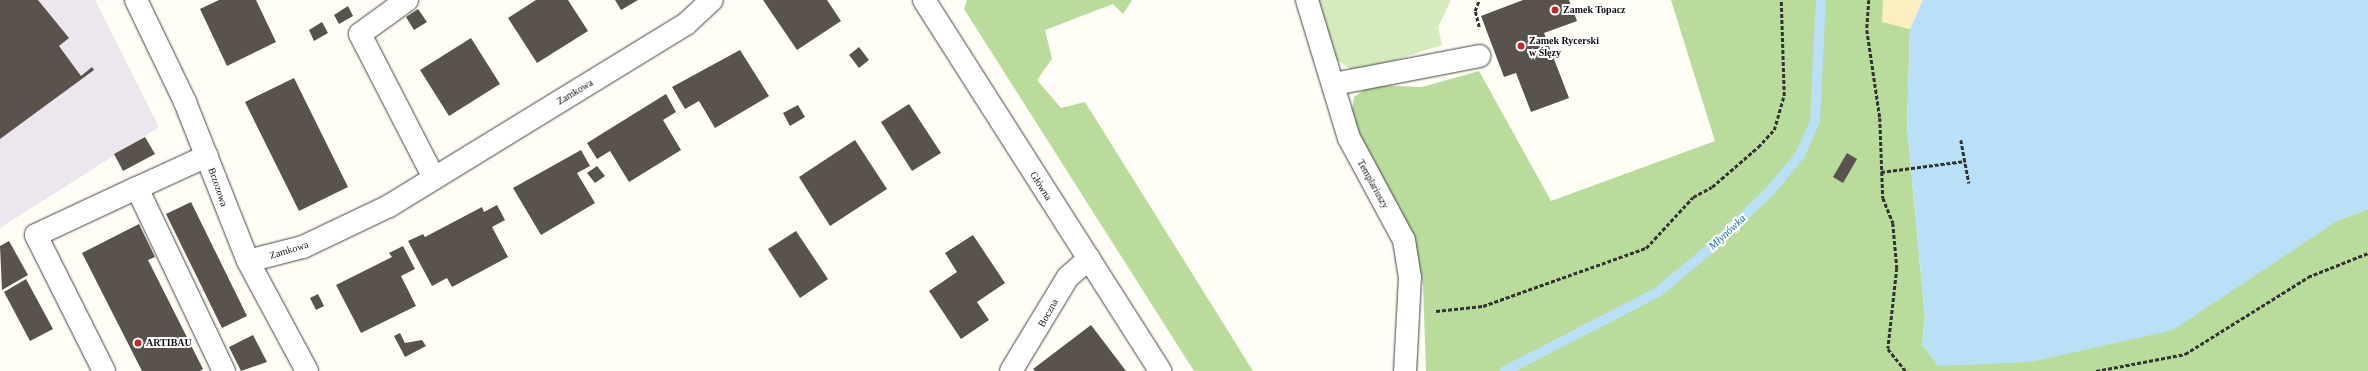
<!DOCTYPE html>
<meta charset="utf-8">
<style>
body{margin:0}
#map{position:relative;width:2368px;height:371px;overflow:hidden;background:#fffdf5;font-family:Georgia,serif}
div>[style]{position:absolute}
.industrial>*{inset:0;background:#eee6ef}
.green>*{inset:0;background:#d5ebbd}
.forest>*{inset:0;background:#b9dc9c}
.sand>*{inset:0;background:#fbeec1}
.water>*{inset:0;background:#b9e0f7}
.stream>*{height:10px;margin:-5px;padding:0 5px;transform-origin:5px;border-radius:5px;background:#b9e0f7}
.building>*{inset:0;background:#5a524d}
.path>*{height:2.5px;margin-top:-1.25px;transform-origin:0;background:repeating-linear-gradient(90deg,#333 0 4px,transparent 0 6px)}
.roads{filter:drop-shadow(0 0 1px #444) drop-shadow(0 0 1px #444)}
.minor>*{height:22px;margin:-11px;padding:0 11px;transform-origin:11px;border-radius:11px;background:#fff}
.dots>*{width:11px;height:11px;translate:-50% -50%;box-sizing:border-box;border:2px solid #fff;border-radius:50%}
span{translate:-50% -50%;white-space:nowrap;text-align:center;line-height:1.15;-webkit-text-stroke:4px #fff;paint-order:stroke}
.poi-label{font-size:10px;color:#111;font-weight:700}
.left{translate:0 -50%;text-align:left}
.street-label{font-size:10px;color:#111}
.water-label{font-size:11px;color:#1768a6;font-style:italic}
</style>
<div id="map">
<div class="industrial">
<i style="clip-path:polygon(0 0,95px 0,159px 127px,0 228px)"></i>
</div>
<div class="green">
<i style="clip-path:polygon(1315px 0,1451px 0,1438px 27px,1442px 45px,1373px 67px,1352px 70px,1334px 58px)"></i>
</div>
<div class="forest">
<i style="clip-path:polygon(967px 0,1132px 0,1123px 14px,1113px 4px,1045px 30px,1052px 59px,1037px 80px,1061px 108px,1085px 102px,1253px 371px,1194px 371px,964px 9px)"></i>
<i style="clip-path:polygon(1671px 0,1883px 0,1883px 21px,1910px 29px,1907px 125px,1925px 318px,1922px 344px,1938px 365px,1970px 363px,2368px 209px,2368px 371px,1426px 371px,1423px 284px,1410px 229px,1379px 176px,1351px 118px,1354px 97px,1371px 85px,1422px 87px,1479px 71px,1551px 201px,1715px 141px)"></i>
</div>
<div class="sand">
<i style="clip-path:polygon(1883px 0,1923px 0,1910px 29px,1882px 22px)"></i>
</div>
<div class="water">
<i style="clip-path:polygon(1923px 0,2368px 0,2368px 209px,2337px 221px,2173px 330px,2031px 362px,1938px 366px,1922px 344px,1925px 318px,1907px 125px,1910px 29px)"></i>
</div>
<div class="stream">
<i style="left:1505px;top:371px;width:172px;rotate:-27.3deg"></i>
<i style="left:1658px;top:292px;width:70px;rotate:-39.8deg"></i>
<i style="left:1712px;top:247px;width:81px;rotate:-44deg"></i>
<i style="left:1770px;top:191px;width:47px;rotate:-50.2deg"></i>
<i style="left:1800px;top:155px;width:37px;rotate:-66deg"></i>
<i style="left:1815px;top:121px;width:121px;rotate:-87.2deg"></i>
</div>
<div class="building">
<i style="clip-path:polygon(0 0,38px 0,69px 38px,59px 46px,81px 76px,92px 67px,94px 70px,0 139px)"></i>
<i style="clip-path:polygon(219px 0,256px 0,276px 42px,227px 66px,200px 9px)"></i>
<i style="clip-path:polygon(536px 0,568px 0,588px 31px,537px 63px,508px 18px)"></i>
<i style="clip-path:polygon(615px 0,638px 0,621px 10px)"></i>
<i style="clip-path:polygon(763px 0,827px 0,841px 21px,797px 50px)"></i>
<i style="clip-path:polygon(1523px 0,1569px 0,1577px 21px,1544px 33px,1569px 98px,1531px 112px,1516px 73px,1504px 77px,1481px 16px)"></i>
<i style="clip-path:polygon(348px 6px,353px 16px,339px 24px,334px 15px)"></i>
<i style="clip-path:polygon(418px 9px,427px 22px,414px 30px,406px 17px)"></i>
<i style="clip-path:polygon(322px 22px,328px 33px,314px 41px,309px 30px)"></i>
<i style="clip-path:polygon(471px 38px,500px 84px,449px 116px,420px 70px)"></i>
<i style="clip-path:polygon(859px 47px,869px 60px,859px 68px,849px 55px)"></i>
<i style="clip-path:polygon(740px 50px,769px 96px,715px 128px,699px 101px,685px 109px,672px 87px)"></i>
<i style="clip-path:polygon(294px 78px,348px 187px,299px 211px,245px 102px)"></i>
<i style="clip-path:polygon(666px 94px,676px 112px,663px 120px,681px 150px,629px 182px,610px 151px,597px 159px,587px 143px)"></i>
<i style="clip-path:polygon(909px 104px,941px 153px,912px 171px,881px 122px)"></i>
<i style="clip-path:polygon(798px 105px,805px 117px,790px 126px,783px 113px)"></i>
<i style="clip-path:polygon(145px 137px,155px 154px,123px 171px,114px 154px)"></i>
<i style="clip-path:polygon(855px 140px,887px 189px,830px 226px,799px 177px)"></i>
<i style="clip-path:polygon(581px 150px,590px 166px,577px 173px,595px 203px,541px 235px,513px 188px)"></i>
<i style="clip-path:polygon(1847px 153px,1857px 159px,1843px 183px,1833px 177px)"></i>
<i style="clip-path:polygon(597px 166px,605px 176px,595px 183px,587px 173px)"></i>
<i style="clip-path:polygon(191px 202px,247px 316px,222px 328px,166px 214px)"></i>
<i style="clip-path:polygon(497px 205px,505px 220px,492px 227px,508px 257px,452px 287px,447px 278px,432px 286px,408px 241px,423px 234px,425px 237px,482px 207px,484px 212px)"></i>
<i style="clip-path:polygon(139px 224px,155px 257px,148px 260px,203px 369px,200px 371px,142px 371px,82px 253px)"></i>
<i style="clip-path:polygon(796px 231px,828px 279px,800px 298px,768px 249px)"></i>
<i style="clip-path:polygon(973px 235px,1005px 283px,977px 302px,989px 320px,961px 339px,929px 291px,957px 272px,945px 253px)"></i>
<i style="clip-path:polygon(9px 241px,28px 275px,2px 290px,0 246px)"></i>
<i style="clip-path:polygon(403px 246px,415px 269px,401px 276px,416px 306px,361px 333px,336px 285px,392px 257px,389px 253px)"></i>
<i style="clip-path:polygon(26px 279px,53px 329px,30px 341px,4px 292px)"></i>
<i style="clip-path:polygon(318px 294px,324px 306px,316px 310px,310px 298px)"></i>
<i style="clip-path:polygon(1091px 325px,1126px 371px,1035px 371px,1033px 369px)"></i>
<i style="clip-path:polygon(400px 333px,405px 343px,422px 340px,426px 346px,405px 357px,394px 336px)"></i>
<i style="clip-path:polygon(253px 335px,267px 362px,241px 371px,229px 347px)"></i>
</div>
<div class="path">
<i style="left:1869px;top:0;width:30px;rotate:94deg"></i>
<i style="left:1867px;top:30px;width:89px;rotate:81.6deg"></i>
<i style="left:1880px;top:118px;width:80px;rotate:87.9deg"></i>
<i style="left:1883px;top:198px;width:27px;rotate:68deg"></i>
<i style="left:1893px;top:223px;width:45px;rotate:84.9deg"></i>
<i style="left:1897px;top:268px;width:81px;rotate:96.3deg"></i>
<i style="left:1888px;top:349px;width:28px;rotate:51deg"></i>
<i style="left:1479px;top:27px;width:16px;rotate:-104deg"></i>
<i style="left:1475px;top:11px;width:12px;rotate:-70deg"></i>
<i style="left:1961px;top:140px;width:44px;rotate:79.5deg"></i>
<i style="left:1881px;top:172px;width:85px;rotate:-7.5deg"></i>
<i style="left:1436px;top:311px;width:47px;rotate:-6.1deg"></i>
<i style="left:1483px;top:306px;width:173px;rotate:-19.6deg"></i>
<i style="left:1646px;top:248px;width:69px;rotate:-47.3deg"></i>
<i style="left:1693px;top:197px;width:21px;rotate:-28deg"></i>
<i style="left:1712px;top:187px;width:61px;rotate:-41deg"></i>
<i style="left:1758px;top:147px;width:23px;rotate:-47deg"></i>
<i style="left:1774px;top:130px;width:35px;rotate:-74deg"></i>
<i style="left:1784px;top:96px;width:96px;rotate:-91.8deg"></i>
<i style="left:2096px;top:371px;width:91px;rotate:-10.8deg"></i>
<i style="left:2185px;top:354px;width:145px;rotate:-32deg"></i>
<i style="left:2308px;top:277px;width:65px;rotate:-21.8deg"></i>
</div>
<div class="roads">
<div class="minor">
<i style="left:136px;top:0;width:113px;rotate:64.3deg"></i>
<i style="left:185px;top:102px;width:171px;rotate:68.4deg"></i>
<i style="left:248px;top:261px;width:125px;rotate:61.8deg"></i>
<i style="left:407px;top:0;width:58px;rotate:144.1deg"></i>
<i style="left:360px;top:34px;width:162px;rotate:62.8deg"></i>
<i style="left:924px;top:0;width:440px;rotate:57.5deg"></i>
<i style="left:1307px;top:0;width:144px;rotate:73.1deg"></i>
<i style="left:1349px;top:138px;width:116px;rotate:61.7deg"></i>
<i style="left:1404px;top:240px;width:37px;rotate:81deg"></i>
<i style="left:1410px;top:277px;width:94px;rotate:93deg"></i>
<i style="left:1334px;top:84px;width:148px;rotate:-10.9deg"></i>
<i style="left:207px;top:156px;width:77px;rotate:155.4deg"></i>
<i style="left:137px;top:188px;width:203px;rotate:64.6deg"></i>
<i style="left:248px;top:261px;width:57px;rotate:-14.3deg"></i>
<i style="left:303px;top:247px;width:95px;rotate:-25.5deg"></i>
<i style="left:389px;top:206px;width:348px;rotate:-31.5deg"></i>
<i style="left:686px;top:24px;width:35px;rotate:-43deg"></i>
<i style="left:104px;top:371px;width:152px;rotate:-116.6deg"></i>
<i style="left:36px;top:235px;width:111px;rotate:-25deg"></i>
<i style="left:1011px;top:371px;width:110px;rotate:-58.8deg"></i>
<i style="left:1068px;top:277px;width:28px;rotate:-41deg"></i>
</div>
</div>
<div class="dots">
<i style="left:1555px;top:10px;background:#c4262e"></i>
<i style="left:1521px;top:46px;background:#c4262e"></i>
<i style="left:138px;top:343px;background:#c4262e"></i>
</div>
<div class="poi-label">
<span class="left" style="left:1563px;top:10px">Zamek Topacz</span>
<span class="left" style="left:1529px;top:46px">Zamek Rycerski<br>w Ślęzy</span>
<span class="left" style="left:146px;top:343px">ARTIBAU</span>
</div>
<div class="street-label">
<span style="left:575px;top:92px;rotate:-31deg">Zamkowa</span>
<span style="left:1373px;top:184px;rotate:61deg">Templariuszy</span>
<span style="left:1041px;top:186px;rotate:58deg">Główna</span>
<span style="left:218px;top:187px;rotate:71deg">Brzozowa</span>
<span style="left:289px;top:250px;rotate:-17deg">Zamkowa</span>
<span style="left:1048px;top:313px;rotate:-61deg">Boczna</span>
</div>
<div class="water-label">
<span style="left:1727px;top:232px;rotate:-43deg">Młynówka</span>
</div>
</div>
